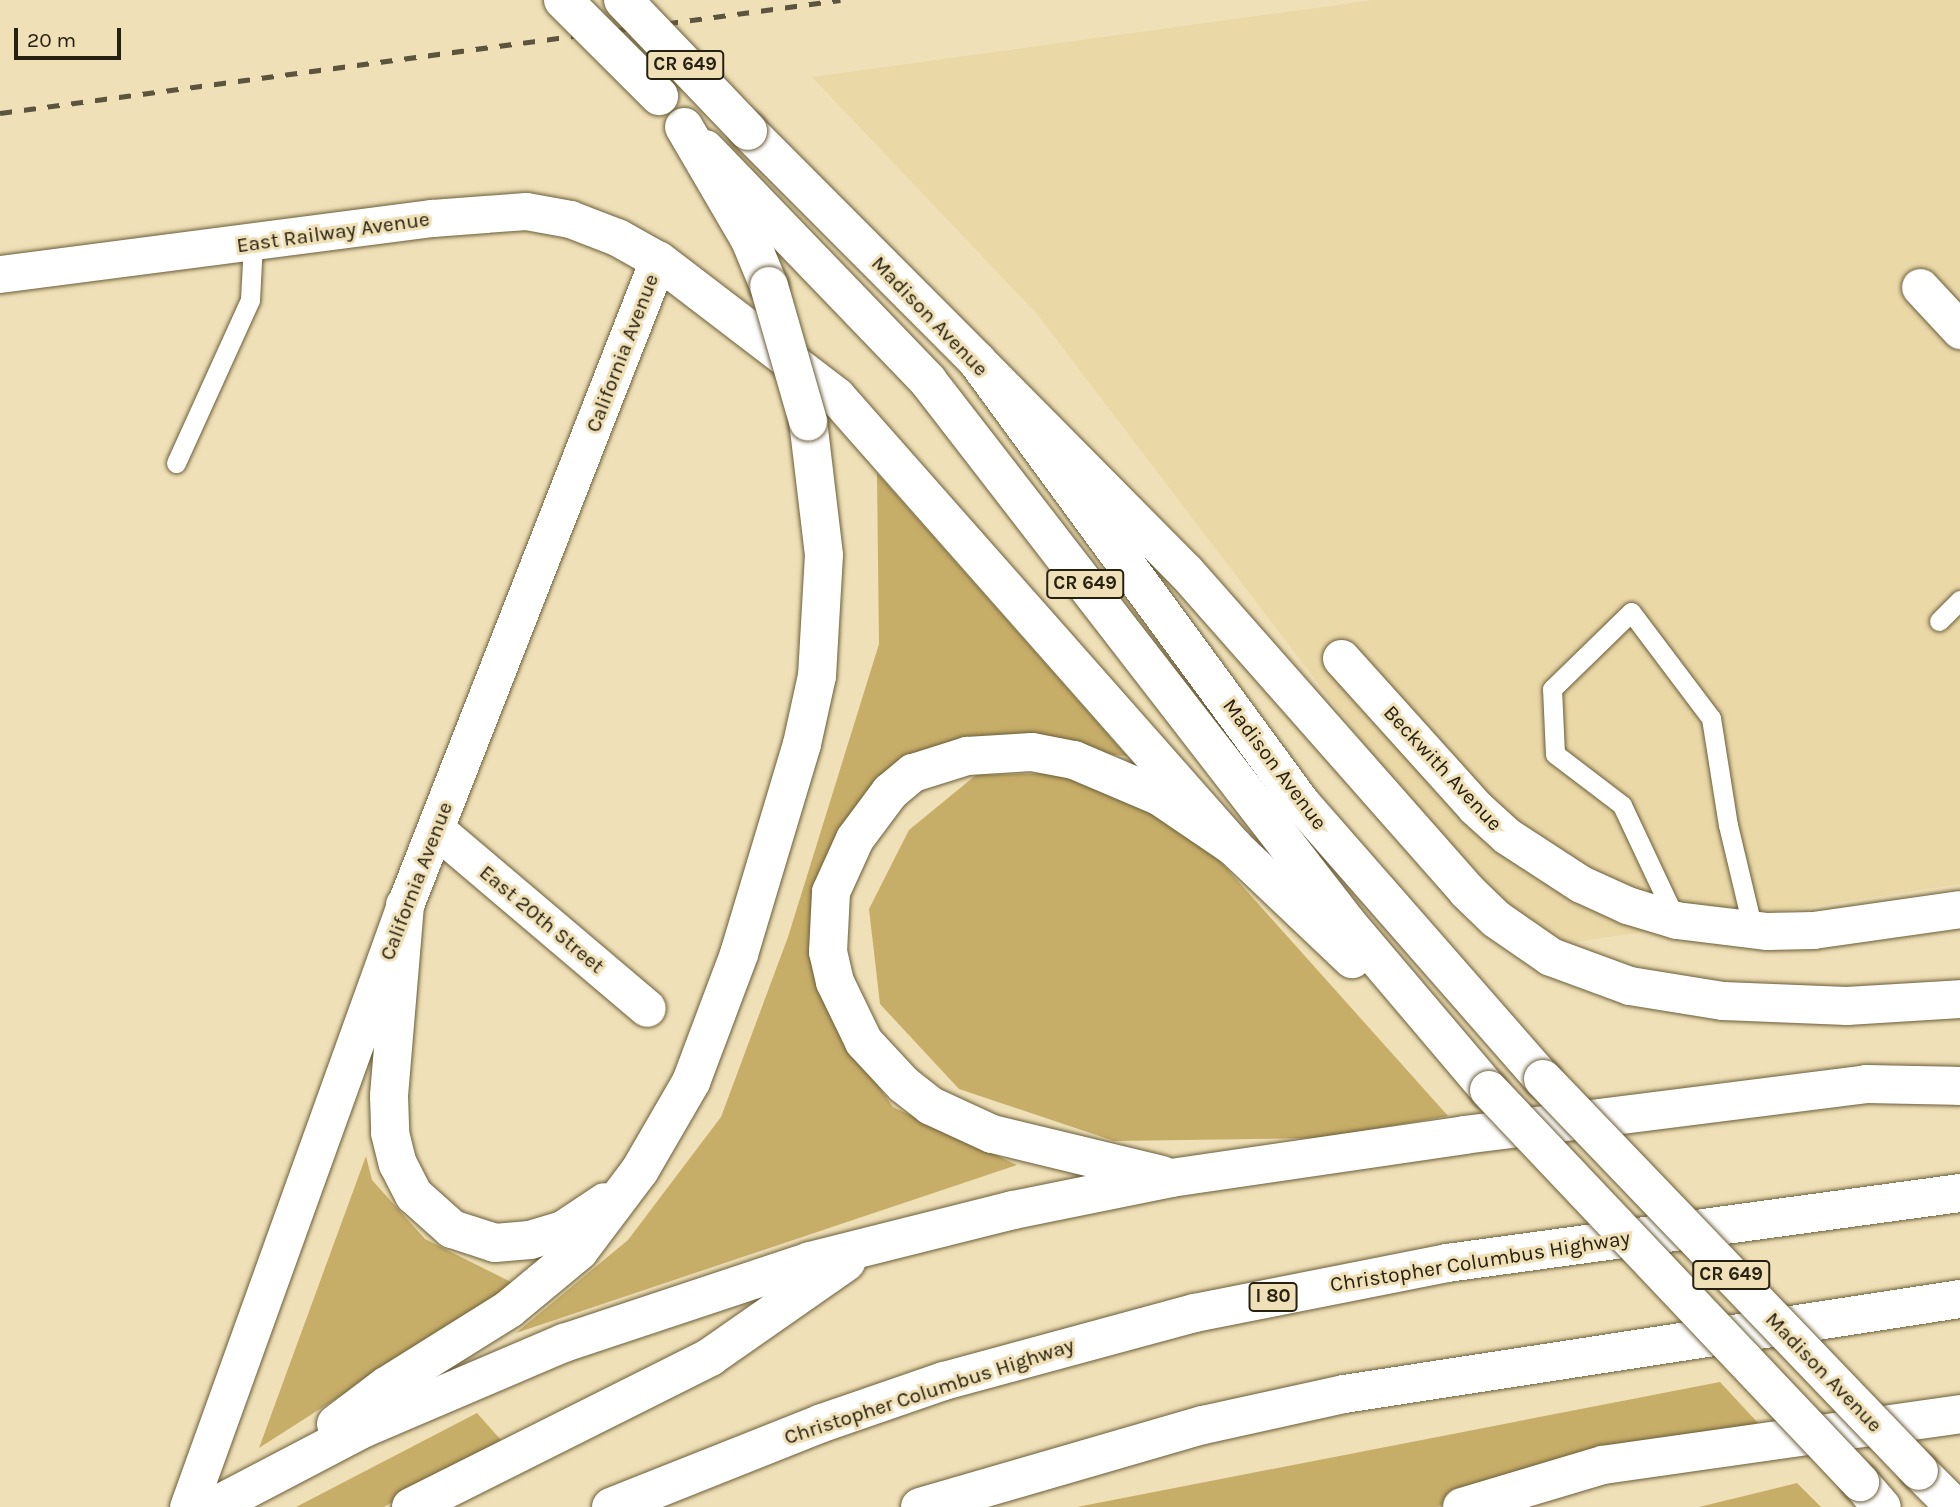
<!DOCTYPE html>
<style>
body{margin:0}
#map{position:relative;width:1960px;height:1507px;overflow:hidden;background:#efe0b7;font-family:Karla,sans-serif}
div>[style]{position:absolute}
.built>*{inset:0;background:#ead8a7}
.green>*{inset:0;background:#c6ad68}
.roads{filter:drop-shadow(0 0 2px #6b5d38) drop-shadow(0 0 2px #6b5d38)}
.lane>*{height:19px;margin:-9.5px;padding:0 9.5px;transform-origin:9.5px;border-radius:9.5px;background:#fff}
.street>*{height:37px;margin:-18.5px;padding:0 18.5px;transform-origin:18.5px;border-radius:18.5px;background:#fff}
.primary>*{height:38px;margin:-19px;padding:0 19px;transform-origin:19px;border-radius:19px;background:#fff}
.highway>*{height:38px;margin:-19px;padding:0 19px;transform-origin:19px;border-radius:19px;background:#fff}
.rail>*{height:5px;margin-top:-2.5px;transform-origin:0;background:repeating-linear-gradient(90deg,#5d543d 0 12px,transparent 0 24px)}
.bridges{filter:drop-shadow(0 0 2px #6b5d38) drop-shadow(0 0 2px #6b5d38)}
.primary-bridge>*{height:38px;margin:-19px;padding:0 19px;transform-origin:19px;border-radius:19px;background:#fff}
.highway-bridge>*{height:38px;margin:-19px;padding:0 19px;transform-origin:19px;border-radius:19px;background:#fff}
span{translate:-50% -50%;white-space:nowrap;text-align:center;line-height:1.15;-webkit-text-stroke:6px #efe0b7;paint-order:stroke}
.shield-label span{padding:2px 5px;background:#efe0b7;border:2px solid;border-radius:5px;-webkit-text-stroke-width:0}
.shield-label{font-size:19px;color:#262010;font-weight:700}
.street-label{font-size:21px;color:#262010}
.scale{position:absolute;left:14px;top:28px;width:107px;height:32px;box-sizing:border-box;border:4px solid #262010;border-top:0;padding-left:9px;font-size:21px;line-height:24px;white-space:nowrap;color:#262010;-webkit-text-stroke:5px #efe0b7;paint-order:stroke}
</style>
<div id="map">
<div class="built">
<i style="clip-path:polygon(1373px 0,1960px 0,1960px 884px,1536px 948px,1451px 858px,1037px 314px,812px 77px)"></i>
</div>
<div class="green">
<i style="clip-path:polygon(877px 473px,1127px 756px,947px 742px,848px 824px,810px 940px,832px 1020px,893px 1107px,1017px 1165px,516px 1333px,628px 1240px,721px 1117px,788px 937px,879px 644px)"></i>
<i style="clip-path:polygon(1064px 773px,1160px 813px,1219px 860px,1448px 1116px,1323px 1138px,1114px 1141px,959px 1089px,880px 1004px,869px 909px,909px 830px,976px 775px)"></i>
<i style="clip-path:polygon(366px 1156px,372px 1180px,425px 1239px,515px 1284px,259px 1448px)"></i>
<i style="clip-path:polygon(1720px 1382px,1758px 1423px,1437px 1507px,1077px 1507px)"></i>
<i style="clip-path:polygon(477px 1413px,501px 1440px,384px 1507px,296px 1507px)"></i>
<i style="clip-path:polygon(1797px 1483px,1821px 1507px,1699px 1507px)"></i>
</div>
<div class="roads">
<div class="lane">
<i style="left:176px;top:463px;width:179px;rotate:-65.6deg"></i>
<i style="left:250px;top:300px;width:58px;rotate:-87deg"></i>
<i style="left:1939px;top:621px;width:30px;rotate:-45deg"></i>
<i style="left:1676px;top:920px;width:127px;rotate:-115.2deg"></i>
<i style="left:1622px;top:805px;width:84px;rotate:-142.7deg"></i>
<i style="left:1555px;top:754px;width:65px;rotate:-92.6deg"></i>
<i style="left:1552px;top:689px;width:110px;rotate:-44.3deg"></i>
<i style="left:1631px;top:612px;width:133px;rotate:53deg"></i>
<i style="left:1711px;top:718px;width:108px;rotate:81deg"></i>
<i style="left:1728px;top:825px;width:108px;rotate:76.6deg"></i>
</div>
<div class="street">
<i style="left:0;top:274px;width:436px;rotate:-7.4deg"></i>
<i style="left:432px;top:218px;width:94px;rotate:-4.3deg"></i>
<i style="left:526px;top:211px;width:45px;rotate:10.3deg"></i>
<i style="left:570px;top:219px;width:50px;rotate:21deg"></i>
<i style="left:617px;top:237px;width:47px;rotate:29.3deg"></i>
<i style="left:658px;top:260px;width:693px;rotate:111.42deg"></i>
<i style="left:405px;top:905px;width:640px;rotate:109.82deg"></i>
<i style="left:1920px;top:287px;width:59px;rotate:47.1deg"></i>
<i style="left:1341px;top:658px;width:200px;rotate:48deg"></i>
<i style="left:1475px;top:807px;width:43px;rotate:42.2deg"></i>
<i style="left:1507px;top:836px;width:88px;rotate:33deg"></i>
<i style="left:1581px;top:884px;width:51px;rotate:24.5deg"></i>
<i style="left:1627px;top:905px;width:51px;rotate:17deg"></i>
<i style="left:1676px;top:920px;width:92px;rotate:6.9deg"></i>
<i style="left:1767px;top:931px;width:46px;rotate:-1.2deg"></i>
<i style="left:1813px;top:930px;width:148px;rotate:-8.1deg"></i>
<i style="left:437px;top:830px;width:275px;rotate:40.3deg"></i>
</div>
<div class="primary">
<i style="left:748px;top:131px;width:325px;rotate:45.1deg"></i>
<i style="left:977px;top:361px;width:548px;rotate:53.76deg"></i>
<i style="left:1301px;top:803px;width:367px;rotate:48.8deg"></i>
<i style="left:705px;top:149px;width:322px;rotate:46.1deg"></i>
<i style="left:928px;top:381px;width:686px;rotate:52.28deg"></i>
<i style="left:1348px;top:924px;width:218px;rotate:49.7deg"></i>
<i style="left:658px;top:260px;width:225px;rotate:37.4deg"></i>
<i style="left:837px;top:397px;width:600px;rotate:48.58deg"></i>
<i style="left:1234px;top:847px;width:163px;rotate:43.5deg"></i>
<i style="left:1919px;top:1471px;width:51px;rotate:45deg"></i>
<i style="left:1860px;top:1482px;width:33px;rotate:49deg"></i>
</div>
<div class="highway">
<i style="left:684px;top:127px;width:131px;rotate:59.7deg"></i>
<i style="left:750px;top:240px;width:50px;rotate:67.6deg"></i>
<i style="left:977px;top:361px;width:297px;rotate:45.3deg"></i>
<i style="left:1186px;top:572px;width:425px;rotate:48.6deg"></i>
<i style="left:1467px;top:891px;width:40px;rotate:44deg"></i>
<i style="left:1496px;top:919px;width:67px;rotate:34.6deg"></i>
<i style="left:1551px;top:957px;width:84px;rotate:20.2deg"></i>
<i style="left:1630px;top:986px;width:94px;rotate:9.2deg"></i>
<i style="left:1723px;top:1001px;width:124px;rotate:2.3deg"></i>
<i style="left:1847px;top:1006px;width:113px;rotate:-3.5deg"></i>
<i style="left:405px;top:905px;width:192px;rotate:94.8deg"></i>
<i style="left:389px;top:1096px;width:37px;rotate:88deg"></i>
<i style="left:390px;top:1133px;width:32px;rotate:76deg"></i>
<i style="left:398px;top:1164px;width:35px;rotate:63deg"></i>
<i style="left:414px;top:1195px;width:51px;rotate:41.8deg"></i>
<i style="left:452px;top:1229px;width:45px;rotate:18deg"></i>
<i style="left:495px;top:1243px;width:35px;rotate:-5deg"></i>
<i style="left:530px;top:1240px;width:34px;rotate:-17deg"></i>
<i style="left:563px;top:1230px;width:50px;rotate:-33.7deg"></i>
<i style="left:1162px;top:1175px;width:175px;rotate:-166.4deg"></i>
<i style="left:992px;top:1134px;width:67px;rotate:-155.3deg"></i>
<i style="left:931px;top:1106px;width:34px;rotate:-142deg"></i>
<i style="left:904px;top:1085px;width:59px;rotate:-132.9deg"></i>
<i style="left:864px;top:1042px;width:67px;rotate:-115.8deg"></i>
<i style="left:835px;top:982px;width:31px;rotate:-103deg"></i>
<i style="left:828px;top:952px;width:60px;rotate:-87.1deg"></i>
<i style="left:831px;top:892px;width:58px;rotate:-65.6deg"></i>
<i style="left:855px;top:839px;width:59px;rotate:-53.3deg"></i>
<i style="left:890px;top:792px;width:30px;rotate:-40deg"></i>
<i style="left:913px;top:773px;width:57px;rotate:-17.5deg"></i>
<i style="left:967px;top:756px;width:65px;rotate:-3.5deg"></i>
<i style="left:1032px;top:752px;width:43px;rotate:10.8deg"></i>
<i style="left:1074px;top:760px;width:92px;rotate:23deg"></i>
<i style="left:1159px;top:796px;width:91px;rotate:34.2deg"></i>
<i style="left:336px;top:1424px;width:63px;rotate:-37.2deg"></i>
<i style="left:386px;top:1386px;width:145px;rotate:-32deg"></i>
<i style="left:509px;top:1309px;width:91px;rotate:-39.6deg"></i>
<i style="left:579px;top:1251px;width:101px;rotate:-53deg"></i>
<i style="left:640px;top:1170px;width:102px;rotate:-59.9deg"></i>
<i style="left:691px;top:1082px;width:137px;rotate:-69.4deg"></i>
<i style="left:739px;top:954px;width:219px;rotate:-73.3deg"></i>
<i style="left:802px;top:744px;width:70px;rotate:-77.6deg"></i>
<i style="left:817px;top:676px;width:121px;rotate:-86.7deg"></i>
<i style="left:824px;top:555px;width:135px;rotate:-96.8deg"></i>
<i style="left:213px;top:1507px;width:168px;rotate:-27.6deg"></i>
<i style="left:362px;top:1429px;width:220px;rotate:-23.1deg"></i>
<i style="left:564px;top:1343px;width:259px;rotate:-18.4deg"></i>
<i style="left:810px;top:1261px;width:209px;rotate:-14.1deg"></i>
<i style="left:1013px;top:1210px;width:161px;rotate:-11.4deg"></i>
<i style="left:1171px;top:1178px;width:296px;rotate:-8.3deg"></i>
<i style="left:1464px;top:1135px;width:405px;rotate:-7.2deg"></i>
<i style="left:1866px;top:1084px;width:94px;rotate:1.2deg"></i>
<i style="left:411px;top:1507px;width:335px;rotate:-26.6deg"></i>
<i style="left:710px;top:1357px;width:166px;rotate:-34.9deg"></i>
<i style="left:611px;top:1507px;width:227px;rotate:-21.7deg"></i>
<i style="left:822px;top:1423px;width:129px;rotate:-19deg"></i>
<i style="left:944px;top:1381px;width:260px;rotate:-15.2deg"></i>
<i style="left:1195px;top:1313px;width:257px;rotate:-11.2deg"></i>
<i style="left:1447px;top:1263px;width:518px;rotate:-7.77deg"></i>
<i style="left:920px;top:1507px;width:295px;rotate:-16.2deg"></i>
<i style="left:1203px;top:1425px;width:144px;rotate:-12.4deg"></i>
<i style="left:1344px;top:1394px;width:623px;rotate:-8.77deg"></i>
<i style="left:1462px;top:1507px;width:147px;rotate:-16.6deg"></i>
<i style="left:1603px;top:1465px;width:361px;rotate:-8.1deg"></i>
</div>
</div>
<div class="rail">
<i style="left:0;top:113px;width:848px;rotate:-7.66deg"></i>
</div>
<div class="bridges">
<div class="primary-bridge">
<i style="left:563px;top:0;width:136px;rotate:45deg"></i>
<i style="left:623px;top:0;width:181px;rotate:46.3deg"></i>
<i style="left:1543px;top:1079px;width:543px;rotate:46.19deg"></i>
<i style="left:1489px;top:1090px;width:540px;rotate:46.58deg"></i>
</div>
<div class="highway-bridge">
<i style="left:769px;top:286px;width:141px;rotate:73.9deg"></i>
</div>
</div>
<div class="shield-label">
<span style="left:685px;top:65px">CR 649</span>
<span style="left:1085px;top:584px">CR 649</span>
<span style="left:1731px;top:1275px">CR 649</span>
<span style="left:1273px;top:1297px">I 80</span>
</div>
<div class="street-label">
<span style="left:333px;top:232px;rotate:-8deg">East Railway Avenue</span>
<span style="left:930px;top:316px;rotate:46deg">Madison Avenue</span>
<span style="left:622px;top:353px;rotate:-69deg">California Avenue</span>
<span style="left:1275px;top:764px;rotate:53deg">Madison Avenue</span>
<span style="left:1443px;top:768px;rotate:47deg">Beckwith Avenue</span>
<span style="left:416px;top:881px;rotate:-69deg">California Avenue</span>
<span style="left:542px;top:919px;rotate:40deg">East 20th Street</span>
<span style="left:1480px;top:1261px;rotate:-9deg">Christopher Columbus Highway</span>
<span style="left:1824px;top:1372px;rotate:46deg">Madison Avenue</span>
<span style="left:929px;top:1391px;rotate:-18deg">Christopher Columbus Highway</span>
</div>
<div class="scale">20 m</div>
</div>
